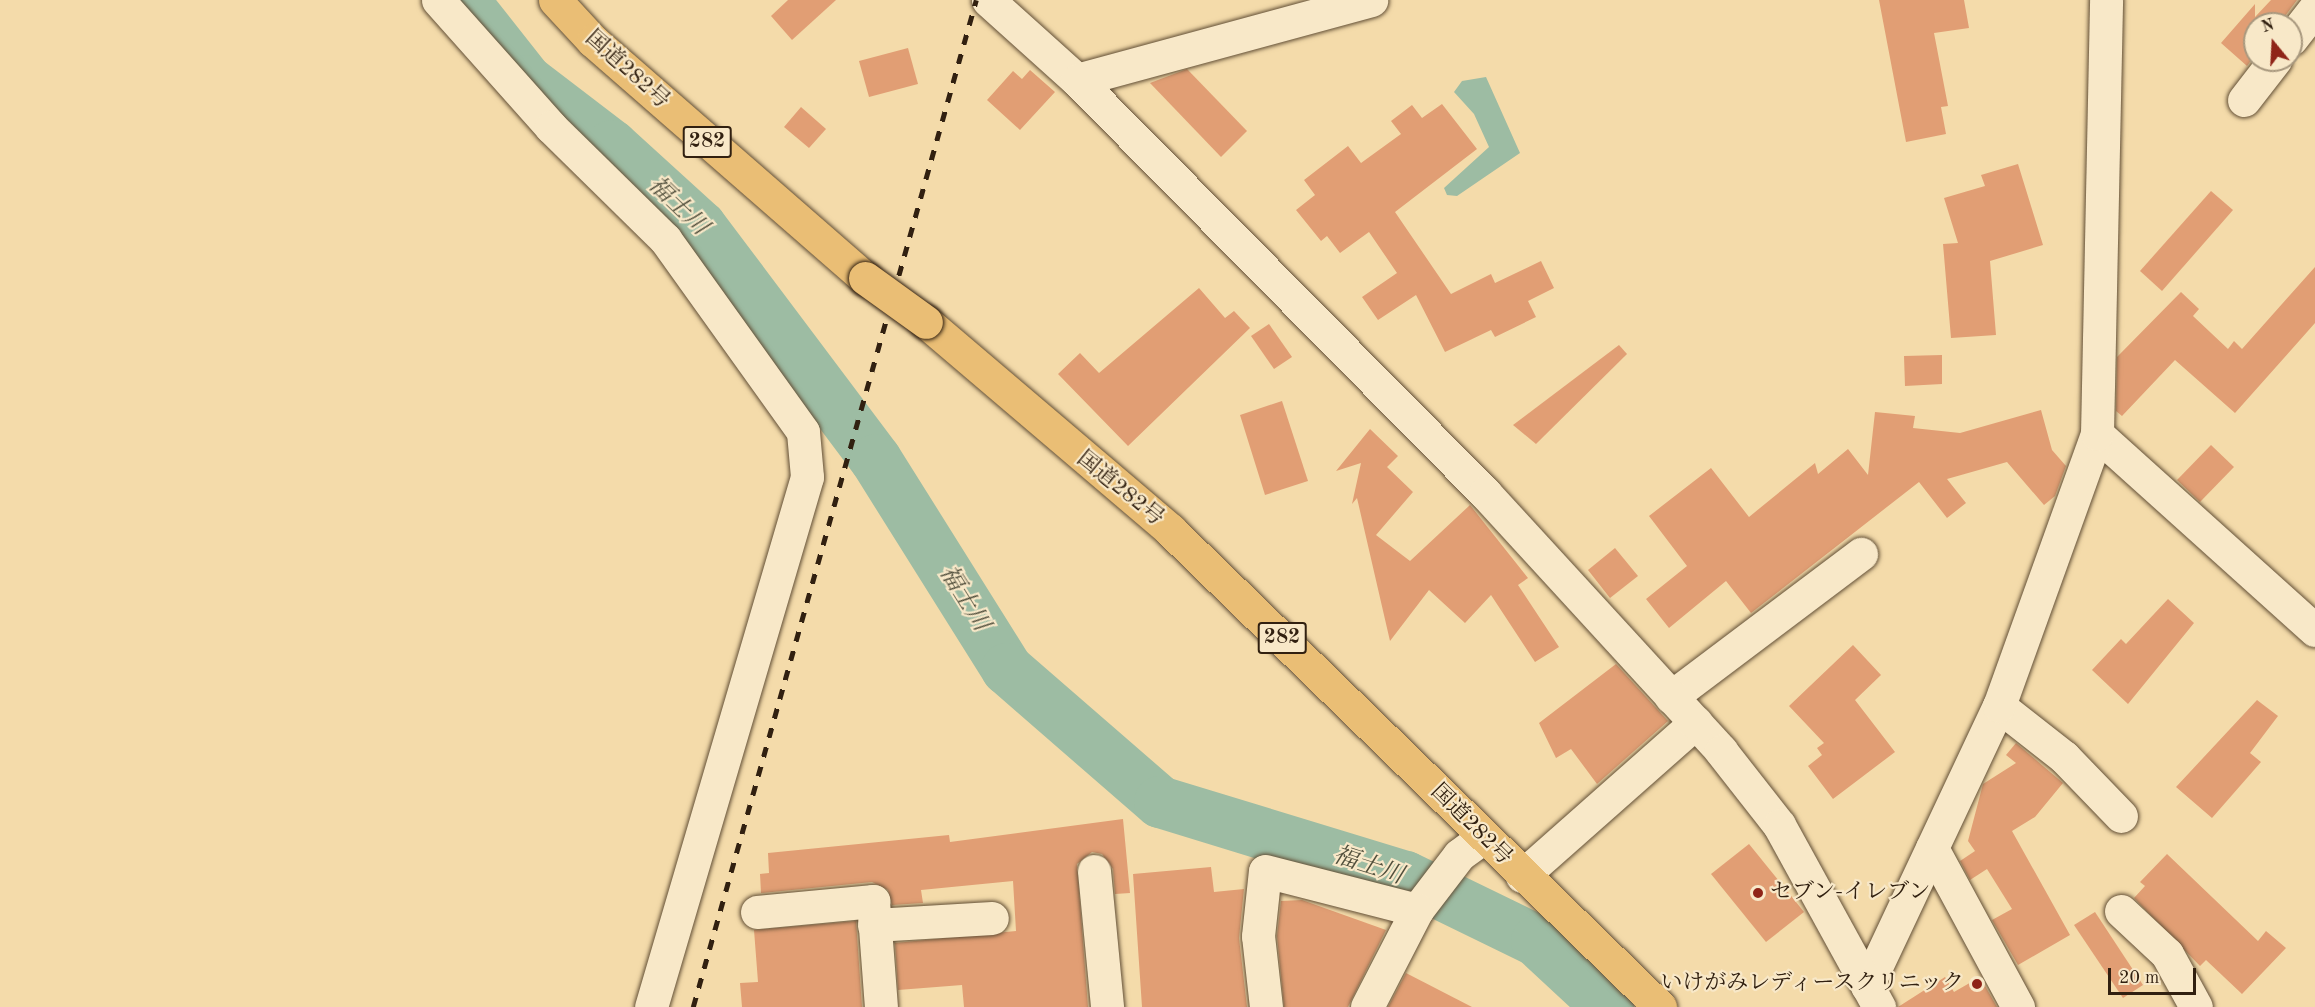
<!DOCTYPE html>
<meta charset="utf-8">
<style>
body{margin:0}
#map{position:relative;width:2315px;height:1007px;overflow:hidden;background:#f4dbaa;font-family:"Old Standard TT","Noto Serif JP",serif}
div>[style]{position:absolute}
.water>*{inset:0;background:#9dbca3}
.river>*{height:52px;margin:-26px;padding:0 26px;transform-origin:26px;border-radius:26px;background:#9dbca3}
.building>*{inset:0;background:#e19e74}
.roads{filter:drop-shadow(0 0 2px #624f36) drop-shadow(0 0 2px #624f36)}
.minor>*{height:33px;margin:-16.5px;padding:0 16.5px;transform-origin:16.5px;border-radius:16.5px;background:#f8e8c8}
.tertiary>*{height:33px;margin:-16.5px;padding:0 16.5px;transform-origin:16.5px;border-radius:16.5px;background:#f8e8c8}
.trunk>*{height:33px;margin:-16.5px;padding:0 16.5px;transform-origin:16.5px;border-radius:16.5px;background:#eabe75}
.rail>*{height:4.5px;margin-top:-2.25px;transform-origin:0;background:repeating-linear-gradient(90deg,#312010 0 10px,transparent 0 20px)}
.bridges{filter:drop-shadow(0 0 2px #312010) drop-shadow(0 0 2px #312010)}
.trunk-bridge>*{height:33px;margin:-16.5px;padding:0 16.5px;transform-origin:16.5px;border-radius:16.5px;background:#eabe75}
.dots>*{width:16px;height:16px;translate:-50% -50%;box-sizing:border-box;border:3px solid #f8e8c8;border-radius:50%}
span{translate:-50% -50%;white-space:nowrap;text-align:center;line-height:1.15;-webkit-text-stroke:4.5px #f8e8c8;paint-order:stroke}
.shield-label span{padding:2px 4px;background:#f8e8c8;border:2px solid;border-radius:4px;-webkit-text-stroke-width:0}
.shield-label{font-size:21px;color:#312010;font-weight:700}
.street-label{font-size:22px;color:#312010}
.poi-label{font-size:22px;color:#312010}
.left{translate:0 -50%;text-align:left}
.right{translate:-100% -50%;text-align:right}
.water-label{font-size:24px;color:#514f3c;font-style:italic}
.north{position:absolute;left:2243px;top:12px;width:60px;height:60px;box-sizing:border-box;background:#f8e8c8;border:2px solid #a8987e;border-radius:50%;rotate:342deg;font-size:16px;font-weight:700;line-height:24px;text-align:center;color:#312010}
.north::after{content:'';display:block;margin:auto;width:21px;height:27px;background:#8f2418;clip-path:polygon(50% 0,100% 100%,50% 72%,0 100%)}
.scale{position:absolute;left:2108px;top:968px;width:88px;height:27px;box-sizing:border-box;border:3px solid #312010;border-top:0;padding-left:8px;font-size:18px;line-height:21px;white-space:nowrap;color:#312010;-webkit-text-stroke:4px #f8e8c8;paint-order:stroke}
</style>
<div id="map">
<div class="water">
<i style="clip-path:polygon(1486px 77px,1520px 153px,1457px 196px,1447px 195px,1444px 188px,1489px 147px,1474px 114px,1454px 92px,1462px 81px)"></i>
</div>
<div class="river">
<i style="left:463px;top:0;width:103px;rotate:51.7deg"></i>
<i style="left:527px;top:81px;width:107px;rotate:37.4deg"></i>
<i style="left:612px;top:146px;width:120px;rotate:42.3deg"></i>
<i style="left:701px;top:227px;width:291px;rotate:53.1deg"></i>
<i style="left:876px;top:460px;width:247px;rotate:57.9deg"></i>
<i style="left:1007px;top:669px;width:203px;rotate:41deg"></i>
<i style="left:1160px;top:802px;width:257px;rotate:17deg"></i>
<i style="left:1406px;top:877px;width:146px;rotate:26deg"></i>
<i style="left:1537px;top:941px;width:97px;rotate:42.9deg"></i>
</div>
<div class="building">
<i style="clip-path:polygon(788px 0,836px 0,792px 40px,771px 16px)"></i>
<i style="clip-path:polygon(1879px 0,1964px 0,1969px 28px,1934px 33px,1948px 106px,1941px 107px,1946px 134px,1906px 142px)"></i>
<i style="clip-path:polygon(2271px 0,2297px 0,2279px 24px,2255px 24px,2255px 55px,2247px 66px,2221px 43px,2255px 4px,2255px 17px)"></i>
<i style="clip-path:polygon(908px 48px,918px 84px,869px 97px,859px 61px)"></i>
<i style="clip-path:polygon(1187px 69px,1247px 131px,1221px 157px,1150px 83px)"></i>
<i style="clip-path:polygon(1030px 70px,1055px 92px,1020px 130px,987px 100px,1013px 71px,1022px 79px)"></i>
<i style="clip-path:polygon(1442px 104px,1477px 149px,1395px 212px,1451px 294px,1491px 274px,1495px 283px,1541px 261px,1554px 288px,1528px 301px,1536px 317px,1495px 337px,1491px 330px,1445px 352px,1416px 295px,1378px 320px,1362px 297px,1397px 273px,1369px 232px,1340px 253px,1327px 236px,1321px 241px,1296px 210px,1315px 195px,1304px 180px,1348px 146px,1361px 163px,1401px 134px,1391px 121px,1412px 105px,1422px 118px)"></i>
<i style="clip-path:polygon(801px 107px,826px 129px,809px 148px,784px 127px)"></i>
<i style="clip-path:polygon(2018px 164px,2043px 245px,1990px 261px,1996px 335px,1951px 338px,1943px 244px,1958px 243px,1944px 198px,1985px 186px,1981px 175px)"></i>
<i style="clip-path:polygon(2211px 191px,2233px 210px,2162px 291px,2140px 271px)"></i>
<i style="clip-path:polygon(2315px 267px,2315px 323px,2235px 413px,2175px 360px,2122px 416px,2116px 411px,2117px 357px,2181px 292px,2199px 309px,2193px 316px,2228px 349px,2234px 341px,2242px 349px)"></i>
<i style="clip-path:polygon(1199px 288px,1225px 318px,1234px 311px,1250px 328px,1128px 446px,1058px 374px,1080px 353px,1099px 373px)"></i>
<i style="clip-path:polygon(1269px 324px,1292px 357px,1274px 369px,1251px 336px)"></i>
<i style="clip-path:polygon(1619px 345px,1627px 354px,1536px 444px,1513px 425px)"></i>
<i style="clip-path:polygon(1942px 355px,1942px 384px,1905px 386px,1904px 356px)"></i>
<i style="clip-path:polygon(1282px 401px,1308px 481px,1265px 495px,1240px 415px)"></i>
<i style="clip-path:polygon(2041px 410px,2052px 450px,2066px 466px,2055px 496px,2044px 505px,2007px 462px,1947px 479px,1966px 503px,1947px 518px,1919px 482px,1751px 613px,1726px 581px,1669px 628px,1646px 599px,1687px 566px,1649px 516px,1711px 468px,1749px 517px,1815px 463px,1818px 474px,1848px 449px,1868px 475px,1875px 412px,1915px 416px,1913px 428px,1960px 433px)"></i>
<i style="clip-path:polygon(1370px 429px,1398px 456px,1387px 467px,1413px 492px,1376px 535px,1410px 561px,1470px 505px,1528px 578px,1518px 585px,1559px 647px,1535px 662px,1491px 595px,1465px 623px,1429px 590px,1390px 641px,1357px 498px,1352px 504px,1361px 463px,1336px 471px)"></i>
<i style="clip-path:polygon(2211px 445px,2234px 467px,2200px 502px,2177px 480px)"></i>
<i style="clip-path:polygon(1615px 548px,1638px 576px,1610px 598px,1588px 570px)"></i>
<i style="clip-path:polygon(2168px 599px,2194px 623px,2128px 704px,2092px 670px,2121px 639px,2126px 644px)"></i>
<i style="clip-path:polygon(1853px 645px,1881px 675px,1855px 700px,1895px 752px,1833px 799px,1808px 766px,1822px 755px,1817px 748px,1824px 743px,1789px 706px)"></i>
<i style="clip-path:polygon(1616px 664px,1668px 721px,1597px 784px,1571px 749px,1556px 758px,1539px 723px)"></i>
<i style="clip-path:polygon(2257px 700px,2278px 716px,2250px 753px,2261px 762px,2212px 818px,2176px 787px)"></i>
<i style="clip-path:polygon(2016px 743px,2063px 783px,2035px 817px,2012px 831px,2070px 935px,2018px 965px,1992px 920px,2012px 909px,1987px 869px,1970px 880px,1960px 861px,1975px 851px,1968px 841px,1983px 784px,2016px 763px,2006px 755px)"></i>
<i style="clip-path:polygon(1123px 819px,1130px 893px,1115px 894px,1113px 869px,1102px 854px,1092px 852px,1077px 864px,1088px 1007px,964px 1007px,962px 985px,898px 990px,895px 943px,1016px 931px,1013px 881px,921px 890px,923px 903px,892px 905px,888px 890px,872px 882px,761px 893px,760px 874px,769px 873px,768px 853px,949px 835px,950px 842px)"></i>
<i style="clip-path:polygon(1749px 844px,1804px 912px,1766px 942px,1711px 874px)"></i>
<i style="clip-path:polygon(2167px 854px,2258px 941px,2266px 931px,2286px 948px,2242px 994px,2206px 960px,2200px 966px,2134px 898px,2145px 886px,2140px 882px)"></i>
<i style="clip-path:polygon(1211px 867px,1214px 892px,1244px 889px,1239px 938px,1247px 1007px,1142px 1007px,1133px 874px)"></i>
<i style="clip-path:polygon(1302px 900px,1386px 930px,1348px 1007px,1284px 1007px,1277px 936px,1281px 901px)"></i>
<i style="clip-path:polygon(2095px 912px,2143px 985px,2123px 998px,2074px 925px)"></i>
<i style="clip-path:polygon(856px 921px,862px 1007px,742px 1007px,740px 983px,758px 982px,754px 930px)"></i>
<i style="clip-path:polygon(1406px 973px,1472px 1007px,1388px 1007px)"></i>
<i style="clip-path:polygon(1945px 977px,1954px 992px,1980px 977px,1997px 1007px,1898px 1007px)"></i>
</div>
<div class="roads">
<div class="minor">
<i style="left:438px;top:0;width:170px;rotate:48.3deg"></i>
<i style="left:551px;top:127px;width:160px;rotate:44.5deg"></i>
<i style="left:665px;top:239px;width:237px;rotate:54.4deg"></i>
<i style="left:803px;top:432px;width:45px;rotate:84.9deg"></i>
<i style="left:807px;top:477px;width:552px;rotate:106.4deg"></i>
<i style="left:2291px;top:39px;width:39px;rotate:-52deg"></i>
<i style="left:1077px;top:80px;width:305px;rotate:-15.2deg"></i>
<i style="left:2244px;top:100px;width:51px;rotate:-52.2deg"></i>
<i style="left:2097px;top:434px;width:293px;rotate:42deg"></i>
<i style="left:1671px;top:697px;width:238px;rotate:-37deg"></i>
<i style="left:1999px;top:706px;width:83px;rotate:38.1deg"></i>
<i style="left:2064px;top:757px;width:82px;rotate:46deg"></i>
<i style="left:1932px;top:848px;width:181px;rotate:61.6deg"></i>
<i style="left:1094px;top:871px;width:137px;rotate:84.5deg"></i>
<i style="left:1522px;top:876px;width:232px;rotate:-41.5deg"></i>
<i style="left:1417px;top:910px;width:69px;rotate:-52.6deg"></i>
<i style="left:1459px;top:855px;width:29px;rotate:-36deg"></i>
<i style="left:2121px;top:911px;width:63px;rotate:43.1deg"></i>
<i style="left:2167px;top:954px;width:60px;rotate:61.3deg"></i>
<i style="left:757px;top:912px;width:117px;rotate:-5.4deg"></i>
<i style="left:873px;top:901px;width:106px;rotate:85.7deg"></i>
<i style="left:874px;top:925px;width:118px;rotate:-3.4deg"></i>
<i style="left:1867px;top:986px;width:310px;rotate:-64.8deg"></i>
<i style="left:1999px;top:706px;width:289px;rotate:-70.2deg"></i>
<i style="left:2097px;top:434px;width:434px;rotate:-88.8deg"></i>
<i style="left:1266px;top:1007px;width:71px;rotate:-96.4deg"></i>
<i style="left:1258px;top:936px;width:65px;rotate:-83.9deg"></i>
<i style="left:1265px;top:871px;width:157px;rotate:14.4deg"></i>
<i style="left:1417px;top:910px;width:109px;rotate:117.3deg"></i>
</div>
<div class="tertiary">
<i style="left:988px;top:0;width:120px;rotate:42deg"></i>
<i style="left:1077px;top:80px;width:581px;rotate:45.35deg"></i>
<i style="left:1485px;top:493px;width:350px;rotate:47.5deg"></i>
<i style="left:1721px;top:751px;width:94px;rotate:51.9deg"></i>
<i style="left:1779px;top:825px;width:208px;rotate:61.2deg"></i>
</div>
<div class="trunk">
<i style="left:555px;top:0;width:56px;rotate:47.2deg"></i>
<i style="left:593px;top:41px;width:361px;rotate:41.1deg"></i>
<i style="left:926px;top:322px;width:321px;rotate:40.4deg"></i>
<i style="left:1170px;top:530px;width:684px;rotate:44.23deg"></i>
</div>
</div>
<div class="rail">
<i style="left:693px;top:1007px;width:1046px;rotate:-74.3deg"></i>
</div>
<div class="bridges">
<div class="trunk-bridge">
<i style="left:865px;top:278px;width:75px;rotate:35.8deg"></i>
</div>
</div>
<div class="dots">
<i style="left:1758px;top:893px;background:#8f2418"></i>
<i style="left:1977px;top:984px;background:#8f2418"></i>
</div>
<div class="shield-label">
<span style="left:707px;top:142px">282</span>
<span style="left:1282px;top:638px">282</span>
</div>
<div class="street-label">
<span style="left:627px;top:70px;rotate:42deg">国道282号</span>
<span style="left:1120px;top:489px;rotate:39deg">国道282号</span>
<span style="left:1471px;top:825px;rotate:45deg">国道282号</span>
</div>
<div class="poi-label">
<span class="left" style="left:1770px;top:893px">セブン-イレブン</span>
<span class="right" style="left:1964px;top:984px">いけがみレディースクリニック</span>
</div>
<div class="water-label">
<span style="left:677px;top:207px;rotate:44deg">福士川</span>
<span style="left:963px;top:599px;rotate:58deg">福士川</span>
<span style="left:1368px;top:867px;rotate:18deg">福士川</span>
</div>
<div class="north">N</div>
<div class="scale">20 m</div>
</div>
